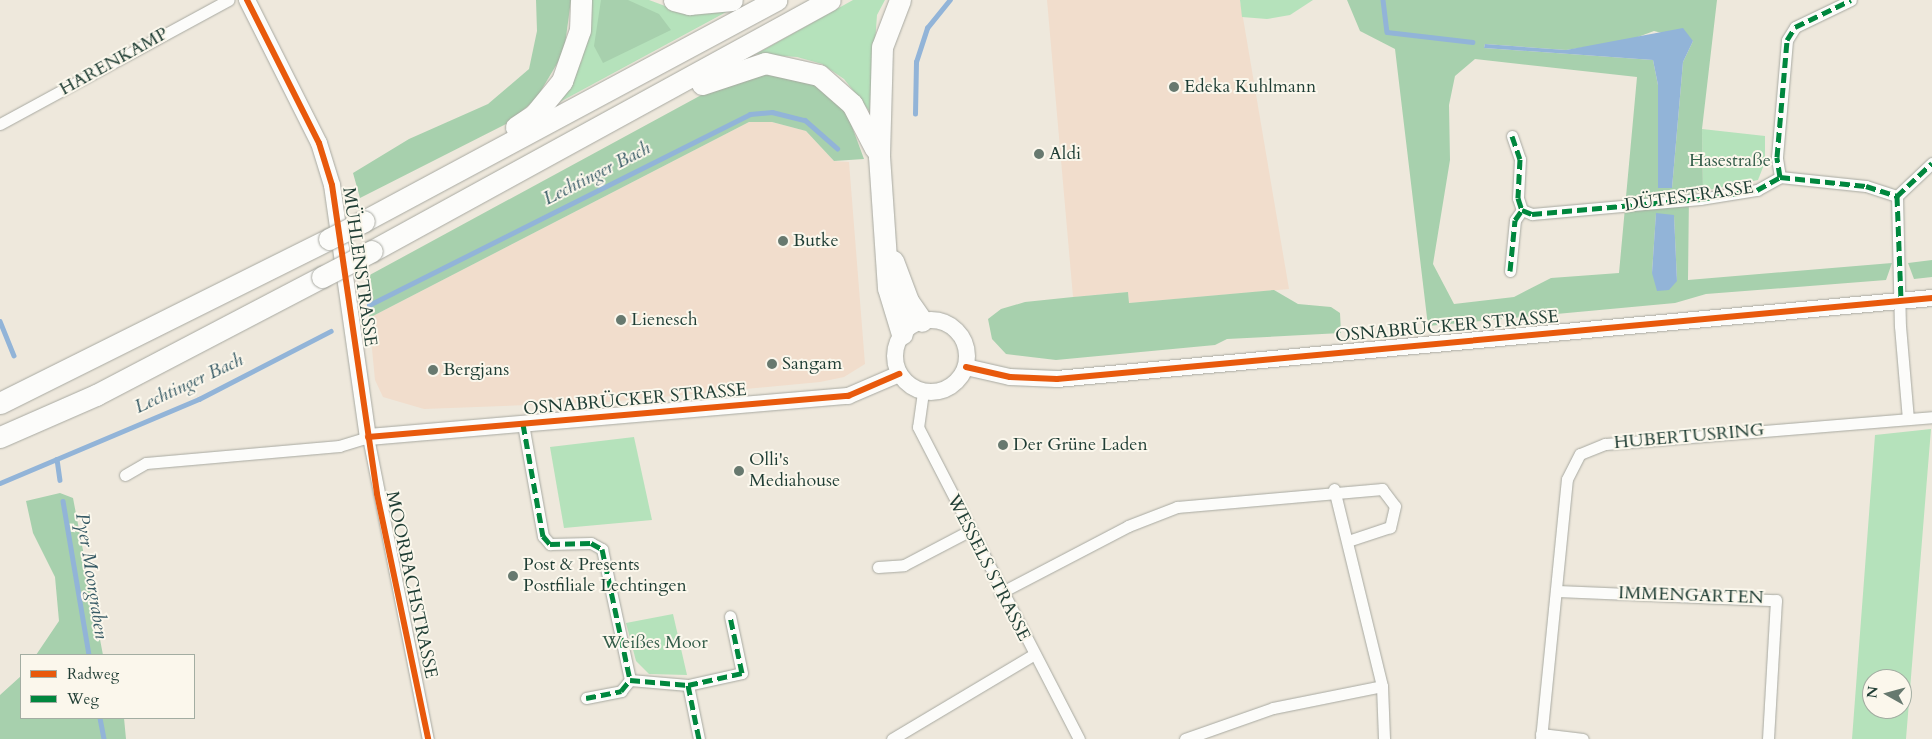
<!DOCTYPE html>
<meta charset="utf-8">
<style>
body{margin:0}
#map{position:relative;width:1932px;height:739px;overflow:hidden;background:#eee8dc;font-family:Cardo,serif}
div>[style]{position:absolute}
.built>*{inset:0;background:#f1ddcc}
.green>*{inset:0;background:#b5e2bb}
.forest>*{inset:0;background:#a7d0ad}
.water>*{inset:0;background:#92b4d8}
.stream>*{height:4.5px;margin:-2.25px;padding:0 2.25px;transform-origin:2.25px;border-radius:2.25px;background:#92b4d8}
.roads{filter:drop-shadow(0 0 1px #a8a9a1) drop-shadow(0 0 1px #a8a9a1)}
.street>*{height:11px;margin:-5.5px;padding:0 5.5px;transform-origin:5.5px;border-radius:5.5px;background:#fcfcfa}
.secondary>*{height:16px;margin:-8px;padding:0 8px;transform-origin:8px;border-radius:8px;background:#fcfcfa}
.secondary>.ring{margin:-8px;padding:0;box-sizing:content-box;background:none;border:16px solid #fcfcfa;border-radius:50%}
.highway>*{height:21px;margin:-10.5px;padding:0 10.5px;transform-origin:10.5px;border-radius:10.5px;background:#fcfcfa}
.bridges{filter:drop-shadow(0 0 1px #a8a9a1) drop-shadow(0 0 1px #a8a9a1)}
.highway-bridge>*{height:21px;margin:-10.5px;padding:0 10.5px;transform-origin:10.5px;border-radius:10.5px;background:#fcfcfa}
.quiet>*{height:5px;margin-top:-2.5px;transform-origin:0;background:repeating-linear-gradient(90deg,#00873e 0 10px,transparent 0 15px)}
.cycleway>*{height:6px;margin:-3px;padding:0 3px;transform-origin:3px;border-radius:3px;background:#e8590c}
.dots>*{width:14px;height:14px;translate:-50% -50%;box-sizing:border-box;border:2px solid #fbf7ec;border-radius:50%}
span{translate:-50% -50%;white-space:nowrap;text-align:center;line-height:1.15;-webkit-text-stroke:4px #fbf7ec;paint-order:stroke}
.street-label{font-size:18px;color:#1f3d34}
.poi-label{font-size:18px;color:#1f3d34}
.left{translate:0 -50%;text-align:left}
.park-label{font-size:18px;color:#345d4a}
.water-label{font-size:19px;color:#365a65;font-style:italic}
.legend{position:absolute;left:20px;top:654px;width:175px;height:65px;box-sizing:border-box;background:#fbf7ec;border:1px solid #a3ada2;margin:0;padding:6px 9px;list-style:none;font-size:15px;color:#1f3d34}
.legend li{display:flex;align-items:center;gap:10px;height:25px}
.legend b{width:25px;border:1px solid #a3ada2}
.north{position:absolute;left:1862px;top:669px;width:50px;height:50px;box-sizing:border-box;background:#fbf7ec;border:1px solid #a3ada2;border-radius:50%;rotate:277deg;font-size:14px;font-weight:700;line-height:20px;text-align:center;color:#1f3d34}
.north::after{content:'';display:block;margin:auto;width:18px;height:22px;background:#67796f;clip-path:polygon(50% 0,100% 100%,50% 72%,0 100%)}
</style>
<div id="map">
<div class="built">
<i style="clip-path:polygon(1047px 0,1240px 0,1289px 289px,1129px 303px,1128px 292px,1073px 297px)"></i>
<i style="clip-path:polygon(749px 122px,772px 122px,806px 131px,834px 161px,849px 162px,865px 364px,844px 377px,820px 382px,608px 402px,424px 409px,383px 397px,375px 380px,369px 318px)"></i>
</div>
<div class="green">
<i style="clip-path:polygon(589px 0,649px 0,676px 10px,730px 10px,558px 103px,582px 60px)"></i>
<i style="clip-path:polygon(853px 0,885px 0,877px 15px,870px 112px,844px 79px,822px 64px,797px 57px,756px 54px)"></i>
<i style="clip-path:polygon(1240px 0,1313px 0,1290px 15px,1267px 19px,1242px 17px)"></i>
<i style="clip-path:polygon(1702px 129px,1765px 136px,1765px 162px,1758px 180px,1703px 191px)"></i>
<i style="clip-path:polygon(evenodd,1931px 429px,1906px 739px,1852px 739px,1875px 435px,1931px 429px,1872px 679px,1902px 679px,1902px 709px,1872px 709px,1872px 679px)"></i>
<i style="clip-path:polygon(634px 437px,652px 520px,564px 528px,550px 447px)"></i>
<i style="clip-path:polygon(673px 614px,687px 675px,649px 674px,636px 661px,626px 623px)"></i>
</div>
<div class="forest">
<i style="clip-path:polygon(536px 0,571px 0,564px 52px,536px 99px,508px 123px,360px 198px,353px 173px,409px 139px,488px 104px,529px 69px,537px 31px)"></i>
<i style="clip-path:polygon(601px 0,628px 0,659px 14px,671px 30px,603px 63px,594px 46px)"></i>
<i style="clip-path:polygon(evenodd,1347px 0,1717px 0,1702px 129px,1703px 191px,1689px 194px,1688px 280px,1892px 263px,1886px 280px,1706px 294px,1675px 303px,1428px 326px,1395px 49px,1360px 31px,1347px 0,1654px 31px,1693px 41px,1683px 62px,1672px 188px,1658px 188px,1658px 85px,1653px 60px,1484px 48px,1485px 44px,1566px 50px,1627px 41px,1654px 31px,1347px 0,1475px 59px,1637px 77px,1619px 273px,1551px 278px,1514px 297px,1454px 304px,1433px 264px,1450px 160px,1449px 105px,1455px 76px,1475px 59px,1347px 0,1656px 214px,1674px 216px,1677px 281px,1652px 273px,1656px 214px)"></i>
<i style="clip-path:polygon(772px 73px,818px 84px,847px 113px,864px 159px,834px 161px,806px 131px,772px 122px,749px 122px,369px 318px,366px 277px,729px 80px)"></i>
<i style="clip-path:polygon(1932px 260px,1932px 277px,1914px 279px,1908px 263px)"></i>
<i style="clip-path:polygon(1274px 290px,1298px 304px,1331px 307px,1340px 313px,1341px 333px,1227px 339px,1215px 345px,1056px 360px,1006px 354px,992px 339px,988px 319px,1001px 309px,1025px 302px,1073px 297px,1128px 292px,1129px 303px)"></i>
<i style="clip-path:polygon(60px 493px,73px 498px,103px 655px,36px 655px,59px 621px,55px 577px,33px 533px,26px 501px)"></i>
<i style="clip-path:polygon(21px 676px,21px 718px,124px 718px,126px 739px,0 739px,0 695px)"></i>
</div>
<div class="water">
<i style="clip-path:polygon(1683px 28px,1693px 41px,1683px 62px,1672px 188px,1658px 188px,1658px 85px,1653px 60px,1484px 48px,1485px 44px,1566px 50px)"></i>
<i style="clip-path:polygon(1656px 213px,1674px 215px,1677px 281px,1669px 290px,1657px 291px,1652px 273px)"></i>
</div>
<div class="stream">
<i style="left:1383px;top:0;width:32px;rotate:83deg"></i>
<i style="left:1387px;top:32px;width:86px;rotate:6.7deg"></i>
<i style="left:915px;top:114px;width:52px;rotate:-88.9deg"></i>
<i style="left:916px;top:62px;width:36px;rotate:-72deg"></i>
<i style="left:927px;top:28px;width:36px;rotate:-51deg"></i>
<i style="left:369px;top:305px;width:426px;rotate:-26.6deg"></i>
<i style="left:750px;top:114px;width:22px;rotate:-5deg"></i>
<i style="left:772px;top:112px;width:34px;rotate:14deg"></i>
<i style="left:805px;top:120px;width:43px;rotate:41.2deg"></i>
<i style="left:0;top:321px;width:37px;rotate:68deg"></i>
<i style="left:57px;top:459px;width:21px;rotate:82deg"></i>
<i style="left:0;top:483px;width:216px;rotate:-22.9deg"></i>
<i style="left:199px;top:399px;width:148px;rotate:-27.3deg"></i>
<i style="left:63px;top:501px;width:156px;rotate:80.4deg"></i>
<i style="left:100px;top:718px;width:21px;rotate:79deg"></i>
</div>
<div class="roads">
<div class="street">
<i style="left:0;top:124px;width:260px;rotate:-28.5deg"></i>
<i style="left:1512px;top:136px;width:24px;rotate:71deg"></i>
<i style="left:1520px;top:159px;width:39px;rotate:93deg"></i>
<i style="left:1518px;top:198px;width:13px;rotate:72deg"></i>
<i style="left:1522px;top:210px;width:11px;rotate:22deg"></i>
<i style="left:1532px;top:214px;width:169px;rotate:-5.1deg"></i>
<i style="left:1700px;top:199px;width:58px;rotate:-9deg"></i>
<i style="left:1757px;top:190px;width:26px;rotate:-29deg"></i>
<i style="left:1780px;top:177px;width:86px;rotate:6deg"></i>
<i style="left:1866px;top:186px;width:33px;rotate:18deg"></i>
<i style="left:1897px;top:196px;width:130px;rotate:88.7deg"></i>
<i style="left:1900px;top:326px;width:93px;rotate:85.1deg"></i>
<i style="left:1780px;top:177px;width:20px;rotate:-99deg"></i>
<i style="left:1777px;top:157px;width:117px;rotate:-85.1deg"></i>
<i style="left:1787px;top:40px;width:15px;rotate:-58deg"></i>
<i style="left:1795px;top:27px;width:62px;rotate:-25.7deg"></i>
<i style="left:1897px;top:196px;width:48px;rotate:-43.3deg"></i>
<i style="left:1510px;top:271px;width:51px;rotate:-84.4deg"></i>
<i style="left:1515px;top:220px;width:12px;rotate:-55deg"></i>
<i style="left:923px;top:392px;width:35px;rotate:98deg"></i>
<i style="left:918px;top:427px;width:351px;rotate:62.7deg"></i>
<i style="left:523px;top:424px;width:114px;rotate:79.9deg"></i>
<i style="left:543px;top:536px;width:11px;rotate:49deg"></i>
<i style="left:550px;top:544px;width:41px;rotate:-1.4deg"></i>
<i style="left:591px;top:543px;width:13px;rotate:29deg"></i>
<i style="left:602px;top:549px;width:134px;rotate:77.9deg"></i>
<i style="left:630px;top:680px;width:58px;rotate:4.9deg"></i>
<i style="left:688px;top:685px;width:55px;rotate:78.5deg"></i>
<i style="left:125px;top:475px;width:24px;rotate:-30deg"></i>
<i style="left:146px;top:463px;width:194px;rotate:-5deg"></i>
<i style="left:339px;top:446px;width:30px;rotate:-17deg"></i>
<i style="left:368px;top:437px;width:308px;rotate:78.8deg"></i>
<i style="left:1334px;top:489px;width:203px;rotate:76.3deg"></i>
<i style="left:1382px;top:686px;width:53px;rotate:87.8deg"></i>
<i style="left:878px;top:567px;width:26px;rotate:-4deg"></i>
<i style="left:904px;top:565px;width:73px;rotate:-27.6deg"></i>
<i style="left:1557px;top:591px;width:219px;rotate:2.4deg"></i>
<i style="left:1776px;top:600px;width:139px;rotate:93.3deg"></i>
<i style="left:1000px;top:593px;width:144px;rotate:-27.6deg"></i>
<i style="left:1128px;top:526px;width:53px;rotate:-21.2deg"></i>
<i style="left:1177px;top:507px;width:206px;rotate:-5deg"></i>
<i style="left:1382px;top:489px;width:21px;rotate:53deg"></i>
<i style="left:1395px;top:506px;width:22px;rotate:103deg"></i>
<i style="left:1390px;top:527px;width:44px;rotate:161.6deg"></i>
<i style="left:688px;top:685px;width:55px;rotate:-12.5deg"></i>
<i style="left:742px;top:673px;width:58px;rotate:-101.9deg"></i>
<i style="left:586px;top:698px;width:36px;rotate:-11deg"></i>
<i style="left:621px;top:691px;width:14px;rotate:-51deg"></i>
<i style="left:1541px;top:734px;width:42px;rotate:6.8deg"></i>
<i style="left:892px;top:739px;width:164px;rotate:-30.8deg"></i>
<i style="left:1185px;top:739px;width:93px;rotate:-19.4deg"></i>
<i style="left:1273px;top:708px;width:111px;rotate:-11.4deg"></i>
<i style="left:1541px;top:739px;width:261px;rotate:-84.3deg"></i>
<i style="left:1567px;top:479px;width:28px;rotate:-63deg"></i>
<i style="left:1580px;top:454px;width:27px;rotate:-22deg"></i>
<i style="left:1605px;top:444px;width:328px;rotate:-4.7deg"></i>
</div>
<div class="secondary">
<i style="left:247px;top:0;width:160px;rotate:63.3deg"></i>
<i style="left:319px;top:143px;width:44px;rotate:72.8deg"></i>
<i style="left:332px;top:185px;width:255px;rotate:81.9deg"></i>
<i style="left:368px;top:437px;width:482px;rotate:-4.9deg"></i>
<i style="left:848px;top:396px;width:56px;rotate:-23.3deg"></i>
<i class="ring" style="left:895px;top:320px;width:56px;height:56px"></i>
<i style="left:966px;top:367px;width:45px;rotate:12.8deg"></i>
<i style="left:1010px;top:377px;width:47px;rotate:2.4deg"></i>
<i style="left:1057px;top:379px;width:879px;rotate:-5.29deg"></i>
</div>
<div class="highway">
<i style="left:674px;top:0;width:16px;rotate:15deg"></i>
<i style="left:689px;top:4px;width:43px;rotate:-5.3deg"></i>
<i style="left:900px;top:0;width:50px;rotate:111deg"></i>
<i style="left:882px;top:47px;width:109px;rotate:91.6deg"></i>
<i style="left:879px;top:156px;width:132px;rotate:86.1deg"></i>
<i style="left:888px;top:288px;width:48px;rotate:73.1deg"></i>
<i style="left:702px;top:84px;width:66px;rotate:-18.4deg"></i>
<i style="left:765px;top:63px;width:55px;rotate:12.5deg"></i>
<i style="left:819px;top:75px;width:44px;rotate:41.3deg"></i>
<i style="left:852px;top:104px;width:50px;rotate:62.4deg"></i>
<i style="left:516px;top:127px;width:23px;rotate:-34deg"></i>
<i style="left:535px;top:114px;width:43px;rotate:-50.7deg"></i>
<i style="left:562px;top:81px;width:54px;rotate:-70.6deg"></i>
<i style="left:580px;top:30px;width:30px;rotate:-88deg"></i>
<i style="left:364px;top:221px;width:468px;rotate:-28.2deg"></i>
<i style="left:372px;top:251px;width:522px;rotate:-28.72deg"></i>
<i style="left:893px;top:261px;width:43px;rotate:69.4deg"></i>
<i style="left:908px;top:301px;width:24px;rotate:55deg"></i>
<i style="left:0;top:403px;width:368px;rotate:-26.5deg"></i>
<i style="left:0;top:437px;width:105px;rotate:-23.6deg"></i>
<i style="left:96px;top:395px;width:255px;rotate:-27.6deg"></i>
</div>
</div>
<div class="bridges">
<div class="highway-bridge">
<i style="left:329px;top:239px;width:39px;rotate:-27deg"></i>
<i style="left:322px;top:277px;width:56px;rotate:-27.5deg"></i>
</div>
</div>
<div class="quiet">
<i style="left:1512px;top:136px;width:24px;rotate:71deg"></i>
<i style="left:1520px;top:159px;width:39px;rotate:93deg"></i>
<i style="left:1518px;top:198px;width:13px;rotate:72deg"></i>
<i style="left:1522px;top:210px;width:11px;rotate:22deg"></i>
<i style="left:1532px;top:214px;width:169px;rotate:-5.1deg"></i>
<i style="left:1700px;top:199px;width:58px;rotate:-9deg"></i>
<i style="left:1757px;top:190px;width:26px;rotate:-29deg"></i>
<i style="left:1780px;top:177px;width:86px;rotate:6deg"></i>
<i style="left:1866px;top:186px;width:33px;rotate:18deg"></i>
<i style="left:1897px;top:196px;width:105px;rotate:87.8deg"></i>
<i style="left:1780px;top:177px;width:20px;rotate:-99deg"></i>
<i style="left:1777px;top:157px;width:117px;rotate:-85.1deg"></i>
<i style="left:1787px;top:40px;width:15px;rotate:-58deg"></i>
<i style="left:1795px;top:27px;width:62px;rotate:-25.7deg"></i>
<i style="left:1897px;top:196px;width:48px;rotate:-43.3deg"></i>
<i style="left:1510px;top:271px;width:51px;rotate:-84.4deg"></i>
<i style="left:1515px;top:220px;width:12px;rotate:-55deg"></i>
<i style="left:523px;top:424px;width:114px;rotate:79.9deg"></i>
<i style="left:543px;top:536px;width:11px;rotate:49deg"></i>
<i style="left:550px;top:544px;width:41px;rotate:-1.4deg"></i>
<i style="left:591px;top:543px;width:13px;rotate:29deg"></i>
<i style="left:602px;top:549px;width:134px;rotate:77.9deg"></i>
<i style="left:630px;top:680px;width:58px;rotate:4.9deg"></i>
<i style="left:688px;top:685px;width:55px;rotate:78.5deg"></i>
<i style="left:688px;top:685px;width:55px;rotate:-12.5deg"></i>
<i style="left:742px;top:673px;width:58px;rotate:-101.9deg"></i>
<i style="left:586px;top:698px;width:36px;rotate:-11deg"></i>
<i style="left:621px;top:691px;width:14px;rotate:-51deg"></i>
</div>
<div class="cycleway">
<i style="left:247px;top:0;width:160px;rotate:63.3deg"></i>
<i style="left:319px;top:143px;width:44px;rotate:72.8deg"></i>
<i style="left:332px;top:185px;width:312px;rotate:81.7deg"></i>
<i style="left:377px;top:494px;width:250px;rotate:78.2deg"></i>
<i style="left:966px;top:367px;width:45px;rotate:12.8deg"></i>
<i style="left:1010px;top:377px;width:47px;rotate:2.4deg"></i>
<i style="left:1057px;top:379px;width:879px;rotate:-5.29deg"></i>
<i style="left:368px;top:437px;width:482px;rotate:-4.9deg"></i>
<i style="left:848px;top:396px;width:56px;rotate:-23.3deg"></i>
</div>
<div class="dots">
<i style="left:1174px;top:87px;background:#67796f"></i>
<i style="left:1039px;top:154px;background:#67796f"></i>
<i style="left:783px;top:241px;background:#67796f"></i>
<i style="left:621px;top:320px;background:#67796f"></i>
<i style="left:772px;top:364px;background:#67796f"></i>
<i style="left:433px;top:370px;background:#67796f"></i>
<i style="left:1003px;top:445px;background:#67796f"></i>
<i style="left:739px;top:471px;background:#67796f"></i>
<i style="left:513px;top:576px;background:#67796f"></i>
</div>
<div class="street-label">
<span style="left:114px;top:62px;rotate:-29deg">HARENKAMP</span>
<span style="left:1689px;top:197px;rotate:-8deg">DÜTESTRASSE</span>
<span style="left:359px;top:267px;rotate:82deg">MÜHLENSTRASSE</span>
<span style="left:1447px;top:327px;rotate:-5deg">OSNABRÜCKER STRASSE</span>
<span style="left:635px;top:400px;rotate:-5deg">OSNABRÜCKER STRASSE</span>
<span style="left:1689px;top:437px;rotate:-5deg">HUBERTUSRING</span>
<span style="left:988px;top:568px;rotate:63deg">WESSELS STRASSE</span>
<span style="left:411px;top:585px;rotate:78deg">MOORBACHSTRASSE</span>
<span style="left:1691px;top:596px;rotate:2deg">IMMENGARTEN</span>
</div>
<div class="poi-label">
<span class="left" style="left:1184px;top:87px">Edeka Kuhlmann</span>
<span class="left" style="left:1049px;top:154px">Aldi</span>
<span class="left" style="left:793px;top:241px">Butke</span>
<span class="left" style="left:631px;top:320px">Lienesch</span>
<span class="left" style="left:782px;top:364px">Sangam</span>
<span class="left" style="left:443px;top:370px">Bergjans</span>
<span class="left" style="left:1013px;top:445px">Der Grüne Laden</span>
<span class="left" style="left:749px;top:471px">Olli's<br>Mediahouse</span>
<span class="left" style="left:523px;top:576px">Post &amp; Presents<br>Postfiliale Lechtingen</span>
</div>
<div class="park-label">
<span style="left:1730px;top:161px">Hasestraße</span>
<span style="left:655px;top:643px">Weißes Moor</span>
</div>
<div class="water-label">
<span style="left:597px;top:174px;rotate:-27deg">Lechtinger Bach</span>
<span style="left:189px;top:384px;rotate:-25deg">Lechtinger Bach</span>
<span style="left:91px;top:576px;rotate:81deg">Pyer Moorgraben</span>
</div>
<ul class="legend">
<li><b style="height:6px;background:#e8590c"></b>Radweg</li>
<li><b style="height:6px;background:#00873e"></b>Weg</li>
</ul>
<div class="north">N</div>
</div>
